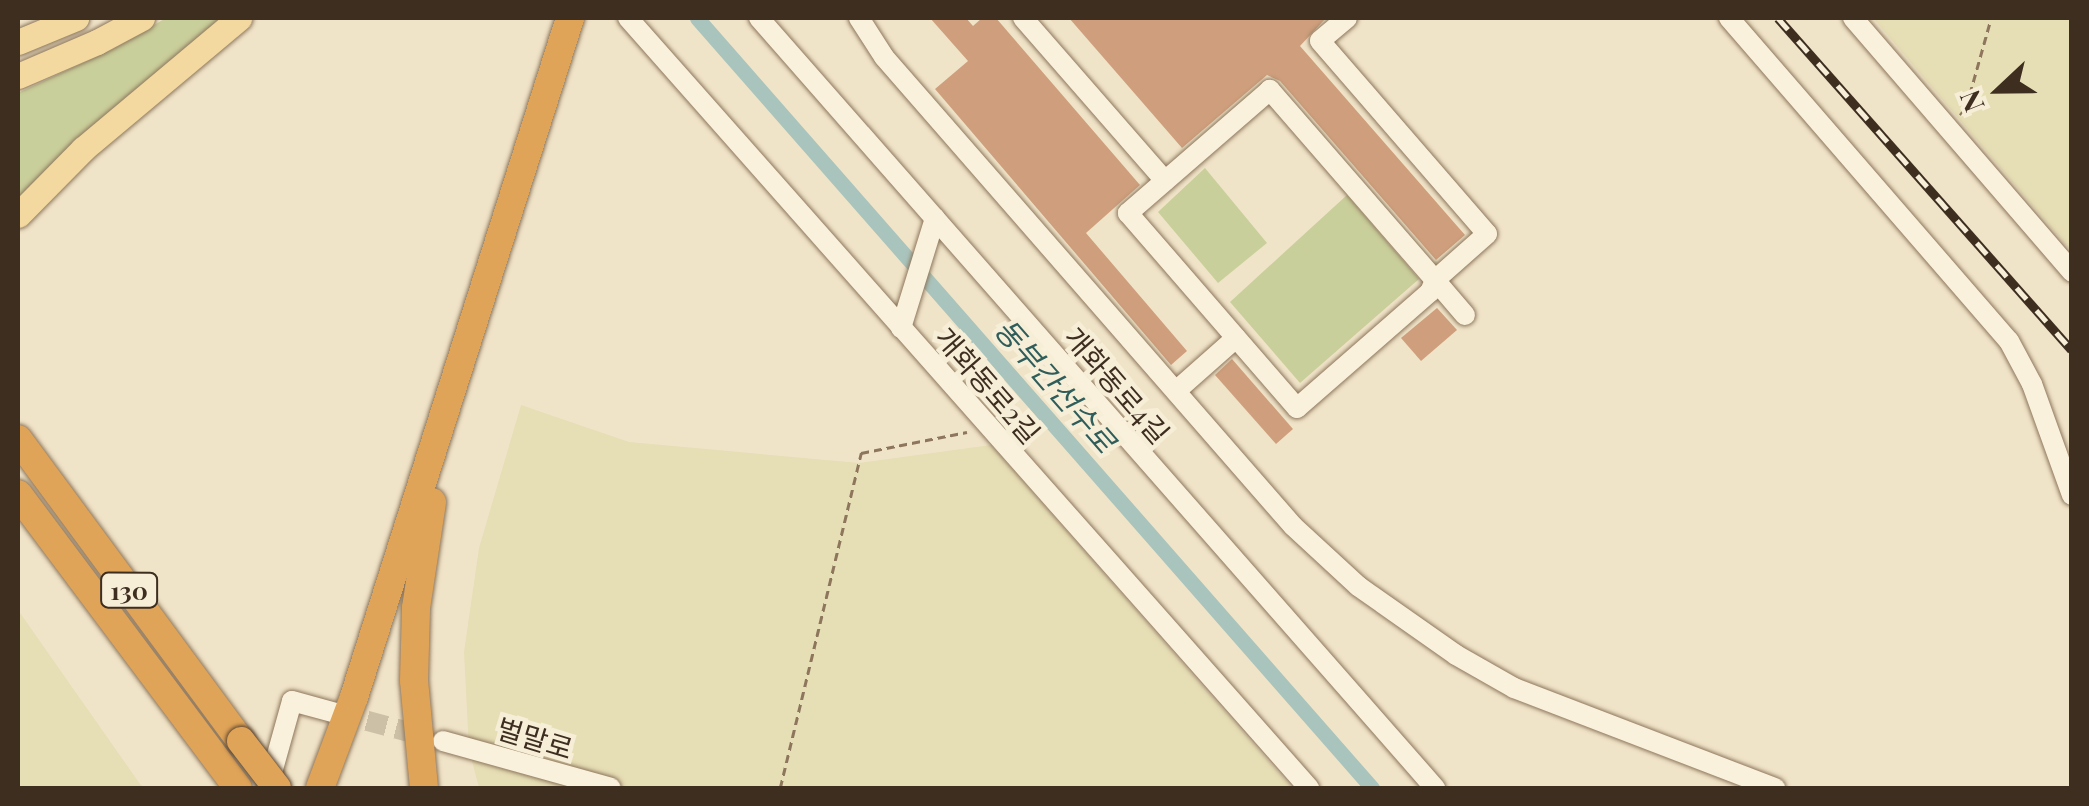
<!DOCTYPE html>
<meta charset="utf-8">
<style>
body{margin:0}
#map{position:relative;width:2089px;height:806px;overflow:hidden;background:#f0e4c8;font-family:"Playfair Display","Noto Sans KR",serif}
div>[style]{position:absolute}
.farmland>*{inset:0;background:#e6deb5}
.green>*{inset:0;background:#c9cf9b}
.canal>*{height:15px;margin:-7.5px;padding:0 7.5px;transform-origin:7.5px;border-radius:7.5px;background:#a9c4bc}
.building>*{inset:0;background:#cf9f7d}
.minor-tunnel>*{height:20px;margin-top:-10px;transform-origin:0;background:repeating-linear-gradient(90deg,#ccc0a6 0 20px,transparent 0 30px)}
.path>*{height:2.5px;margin-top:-1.25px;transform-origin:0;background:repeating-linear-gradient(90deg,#8d765c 0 8px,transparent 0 13px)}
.roads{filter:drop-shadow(0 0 2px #8d765c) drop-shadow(0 0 2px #8d765c)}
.minor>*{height:20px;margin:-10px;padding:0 10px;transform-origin:10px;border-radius:10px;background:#faf1dc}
.major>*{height:25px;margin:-12.5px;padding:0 12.5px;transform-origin:12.5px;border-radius:12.5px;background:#f3d9a0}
.highway>*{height:28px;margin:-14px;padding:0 14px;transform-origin:14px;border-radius:14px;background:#e0a458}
.rail>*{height:9px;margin-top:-4.5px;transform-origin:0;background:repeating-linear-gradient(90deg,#f7eed8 0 15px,#3d2e20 0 30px);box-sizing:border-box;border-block:2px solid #3d2e20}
.bridges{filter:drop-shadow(0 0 2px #5b4430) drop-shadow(0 0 2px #5b4430)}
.highway-bridge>*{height:28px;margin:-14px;padding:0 14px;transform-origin:14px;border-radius:14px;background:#e0a458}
span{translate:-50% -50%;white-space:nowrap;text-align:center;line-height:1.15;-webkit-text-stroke:9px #f7eed8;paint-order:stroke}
.shield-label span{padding:2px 8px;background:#f7eed8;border:2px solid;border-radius:8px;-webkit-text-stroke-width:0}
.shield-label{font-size:25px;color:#3d2e20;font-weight:700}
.street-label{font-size:28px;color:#3d2e20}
.water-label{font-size:30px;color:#2f5d5a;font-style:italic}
.frame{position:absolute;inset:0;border:20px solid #3d2e20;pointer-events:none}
.north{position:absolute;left:1949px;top:40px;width:100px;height:100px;-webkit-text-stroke:8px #f7eed8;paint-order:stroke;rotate:248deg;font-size:28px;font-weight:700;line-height:40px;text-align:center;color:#3d2e20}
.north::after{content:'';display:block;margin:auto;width:35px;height:45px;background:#3d2e20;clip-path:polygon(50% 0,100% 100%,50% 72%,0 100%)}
</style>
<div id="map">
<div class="farmland">
<i style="clip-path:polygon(1873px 18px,2071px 18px,2071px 251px)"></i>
<i style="clip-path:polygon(521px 405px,629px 442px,859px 463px,991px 445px,1292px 788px,479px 788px,469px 749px,464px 652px,479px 548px)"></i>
<i style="clip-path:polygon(18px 610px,140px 784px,145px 788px,18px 788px)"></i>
</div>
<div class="green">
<i style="clip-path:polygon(166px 18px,221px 18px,18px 199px,18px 93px,113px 49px)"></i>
<i style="clip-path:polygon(1205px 168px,1267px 243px,1218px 283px,1158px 212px)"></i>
<i style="clip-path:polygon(1347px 195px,1419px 279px,1300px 383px,1230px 302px)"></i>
</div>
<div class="canal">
<i style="left:697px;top:18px;width:1024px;rotate:48.76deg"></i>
</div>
<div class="building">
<i style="clip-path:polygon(930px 18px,966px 18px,973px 26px,982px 18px,996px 18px,1140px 185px,1086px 233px,1187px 351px,1171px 365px,935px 89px,968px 61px)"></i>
<i style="clip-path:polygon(1069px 18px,1326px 18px,1300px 46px,1465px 235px,1436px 260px,1280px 81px,1267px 75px,1182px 148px)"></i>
<i style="clip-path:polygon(1437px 308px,1457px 330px,1421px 361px,1401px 338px)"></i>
<i style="clip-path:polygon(1232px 359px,1293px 429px,1276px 444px,1215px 375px)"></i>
</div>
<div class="minor-tunnel">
<i style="left:338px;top:713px;width:96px;rotate:15deg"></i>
</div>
<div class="path">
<i style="left:1960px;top:115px;width:10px;rotate:-53deg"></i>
<i style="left:1966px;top:107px;width:92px;rotate:-74.3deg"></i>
<i style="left:780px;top:788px;width:345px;rotate:-76.4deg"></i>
<i style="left:861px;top:453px;width:108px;rotate:-11.2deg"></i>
</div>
<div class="roads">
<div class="minor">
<i style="left:628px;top:18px;width:1028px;rotate:48.51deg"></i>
<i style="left:759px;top:18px;width:1025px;rotate:48.72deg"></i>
<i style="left:859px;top:18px;width:46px;rotate:57.3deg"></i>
<i style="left:884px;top:57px;width:622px;rotate:48.91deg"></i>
<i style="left:1293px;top:526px;width:88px;rotate:42.7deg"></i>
<i style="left:1358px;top:586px;width:120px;rotate:35.1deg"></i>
<i style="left:1456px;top:655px;width:67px;rotate:29.6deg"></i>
<i style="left:1514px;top:688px;width:280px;rotate:21deg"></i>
<i style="left:1023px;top:18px;width:216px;rotate:48.9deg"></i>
<i style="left:1347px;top:18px;width:35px;rotate:140deg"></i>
<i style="left:1320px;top:41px;width:255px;rotate:49.1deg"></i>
<i style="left:1487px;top:234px;width:69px;rotate:138.5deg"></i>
<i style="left:1435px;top:280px;width:252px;rotate:-131deg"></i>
<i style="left:1270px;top:90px;width:188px;rotate:139.1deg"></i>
<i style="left:1128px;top:213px;width:258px;rotate:49.1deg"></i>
<i style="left:1297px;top:408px;width:176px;rotate:-41.1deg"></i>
<i style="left:1430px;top:292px;width:13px;rotate:-67deg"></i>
<i style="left:1435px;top:280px;width:46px;rotate:49.4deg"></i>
<i style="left:1729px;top:18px;width:427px;rotate:49.1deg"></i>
<i style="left:2009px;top:341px;width:49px;rotate:61.9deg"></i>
<i style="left:2032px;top:384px;width:118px;rotate:70.2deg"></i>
<i style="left:1853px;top:18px;width:335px;rotate:49.2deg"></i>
<i style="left:901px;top:328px;width:115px;rotate:-72.8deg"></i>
<i style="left:1176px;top:391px;width:80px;rotate:-41.5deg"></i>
<i style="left:443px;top:741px;width:174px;rotate:15.6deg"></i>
<i style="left:268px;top:787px;width:89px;rotate:-74.4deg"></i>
<i style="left:292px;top:701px;width:46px;rotate:15.3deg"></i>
</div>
<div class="major">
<i style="left:18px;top:42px;width:63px;rotate:-22.5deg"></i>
<i style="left:18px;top:76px;width:86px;rotate:-23.3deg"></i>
<i style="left:97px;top:42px;width:51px;rotate:-28.1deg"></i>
<i style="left:18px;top:215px;width:93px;rotate:-45.4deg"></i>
<i style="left:83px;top:149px;width:204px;rotate:-40deg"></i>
</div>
<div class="highway">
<i style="left:18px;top:439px;width:375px;rotate:53.6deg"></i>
<i style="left:18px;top:494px;width:367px;rotate:53.2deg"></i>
<i style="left:320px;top:788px;width:97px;rotate:-69.5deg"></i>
<i style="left:354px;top:697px;width:713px;rotate:-72.35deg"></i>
<i style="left:424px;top:788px;width:107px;rotate:-95.3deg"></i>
<i style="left:414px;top:681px;width:73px;rotate:-88.4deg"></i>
<i style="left:416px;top:608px;width:107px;rotate:-81.4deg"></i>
</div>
</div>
<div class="rail">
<i style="left:1778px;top:18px;width:443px;rotate:48.5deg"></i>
</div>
<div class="bridges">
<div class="highway-bridge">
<i style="left:241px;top:741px;width:59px;rotate:52.5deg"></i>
</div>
</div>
<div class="shield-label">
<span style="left:129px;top:590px">130</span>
</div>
<div class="street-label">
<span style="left:988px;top:385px;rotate:49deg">개화동로2길</span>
<span style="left:1117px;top:385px;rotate:49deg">개화동로4길</span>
<span style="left:535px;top:738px;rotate:17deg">벌말로</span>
</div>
<div class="water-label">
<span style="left:1056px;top:385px;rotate:49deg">동부간선수로</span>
</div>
<div class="frame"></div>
<div class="north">N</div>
</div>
